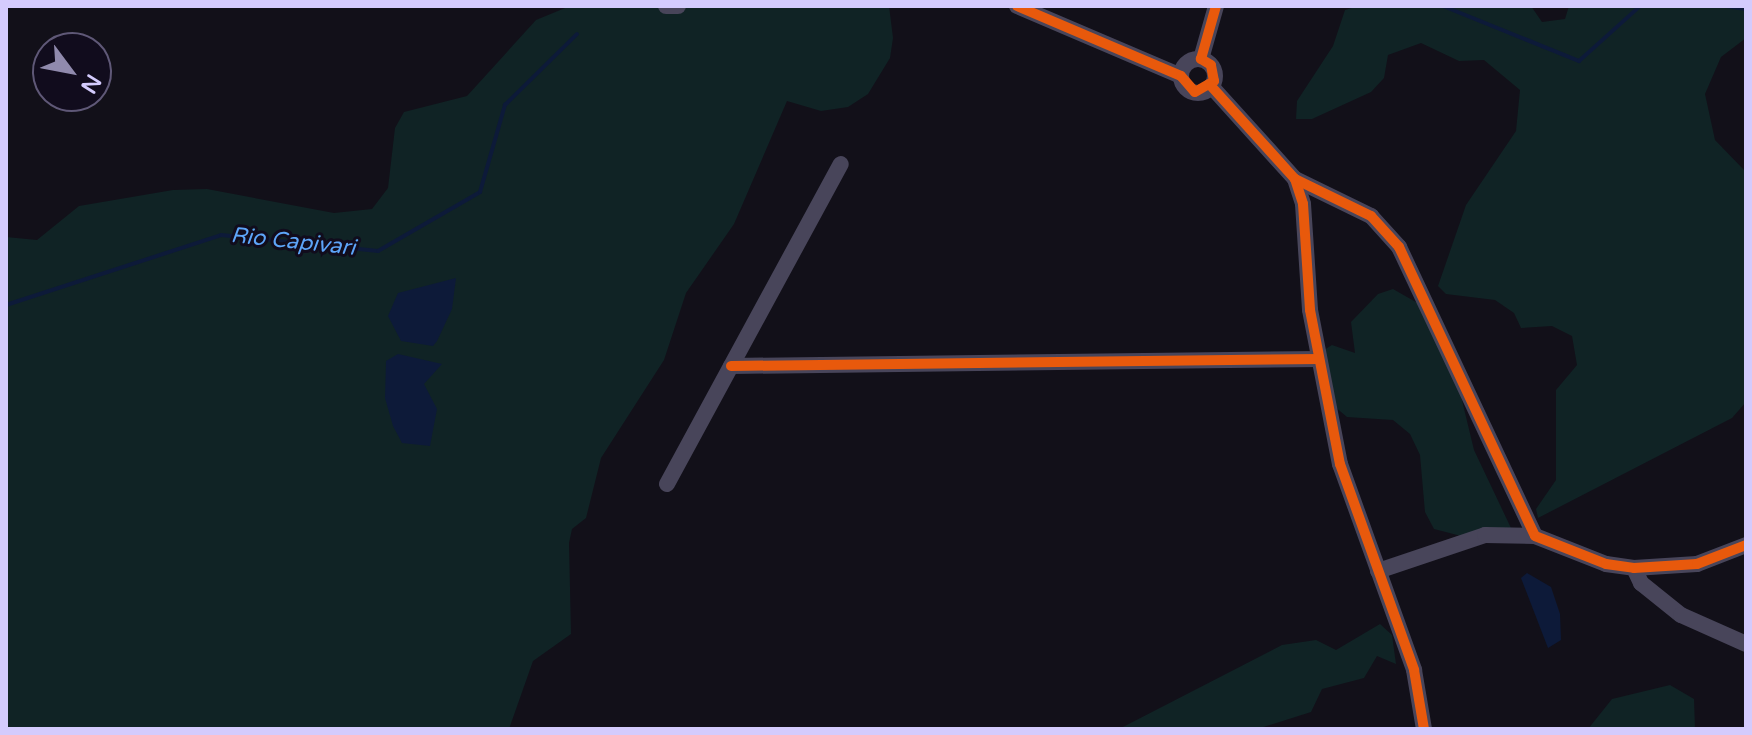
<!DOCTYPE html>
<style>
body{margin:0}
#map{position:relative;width:1752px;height:735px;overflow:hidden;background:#121019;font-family:"Varela Round",sans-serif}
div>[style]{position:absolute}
.green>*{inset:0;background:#102325}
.water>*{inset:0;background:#0d1a39}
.stream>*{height:4px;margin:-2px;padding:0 2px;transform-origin:2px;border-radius:2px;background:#0d1a39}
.minor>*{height:16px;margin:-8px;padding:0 8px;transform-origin:8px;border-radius:8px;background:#48455a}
.minor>.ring{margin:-8px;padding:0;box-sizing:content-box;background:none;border:16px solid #48455a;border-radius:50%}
.cycleway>*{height:10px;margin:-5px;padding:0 5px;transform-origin:5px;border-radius:5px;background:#e8590c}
span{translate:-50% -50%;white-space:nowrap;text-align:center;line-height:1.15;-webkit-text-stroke:6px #110c1d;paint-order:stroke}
.water-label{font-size:22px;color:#5da5f9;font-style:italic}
.frame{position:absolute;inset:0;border:8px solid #d4cbfd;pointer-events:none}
.north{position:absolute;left:32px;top:32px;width:80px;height:80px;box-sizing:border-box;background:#110c1d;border:2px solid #5f5877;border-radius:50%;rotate:122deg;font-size:22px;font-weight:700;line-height:32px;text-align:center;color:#d4cbfd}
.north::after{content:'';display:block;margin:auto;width:28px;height:36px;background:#908aad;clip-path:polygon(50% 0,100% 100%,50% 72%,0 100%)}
</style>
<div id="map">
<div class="green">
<i style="clip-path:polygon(570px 6px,889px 6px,893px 38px,890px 58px,868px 94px,848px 107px,821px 111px,787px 101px,734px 224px,686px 293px,664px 360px,601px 458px,586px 518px,572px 529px,569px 543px,571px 634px,533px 661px,509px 729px,6px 729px,6px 237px,37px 240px,79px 206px,173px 190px,207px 189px,334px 213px,372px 209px,388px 188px,395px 128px,404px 112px,467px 96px,536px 20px)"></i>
<i style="clip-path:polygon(1358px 6px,1531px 6px,1542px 22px,1565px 19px,1569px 6px,1746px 6px,1746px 38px,1721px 57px,1705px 94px,1715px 140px,1746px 172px,1746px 402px,1732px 418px,1538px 518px,1536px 509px,1556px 480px,1556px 390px,1577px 365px,1572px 336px,1552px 326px,1521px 328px,1514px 313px,1495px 300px,1446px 294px,1438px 286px,1466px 205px,1516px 131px,1520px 90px,1484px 60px,1459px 61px,1421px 43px,1388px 55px,1384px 78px,1371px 92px,1312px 119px,1296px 119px,1297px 101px,1333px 46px,1345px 10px)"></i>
<i style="clip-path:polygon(1393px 289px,1421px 305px,1452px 359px,1474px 450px,1511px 528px,1465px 537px,1434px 529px,1425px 512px,1420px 455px,1410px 434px,1393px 420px,1347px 417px,1334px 406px,1324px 350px,1332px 345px,1355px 353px,1351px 322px,1378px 294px)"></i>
<i style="clip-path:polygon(1380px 624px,1392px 635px,1396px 664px,1377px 656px,1364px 678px,1322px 689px,1311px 712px,1257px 729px,1119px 729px,1282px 645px,1316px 640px,1336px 650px)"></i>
<i style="clip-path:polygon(1670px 685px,1694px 699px,1695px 729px,1588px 729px,1612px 699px)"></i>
</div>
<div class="water">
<i style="clip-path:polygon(456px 278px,452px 309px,437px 341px,433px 346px,401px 341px,388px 316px,398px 293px)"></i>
<i style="clip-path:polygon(398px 354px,442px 364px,424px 384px,437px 409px,430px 446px,402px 443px,393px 426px,385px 398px,386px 361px)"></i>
<i style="clip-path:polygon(1527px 573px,1551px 587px,1560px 614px,1561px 640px,1548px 648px,1521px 578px)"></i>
</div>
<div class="stream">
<i style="left:1443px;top:6px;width:147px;rotate:22deg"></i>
<i style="left:1579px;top:61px;width:82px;rotate:-42deg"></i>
<i style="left:1726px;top:6px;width:20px;rotate:9deg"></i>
<i style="left:6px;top:305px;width:226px;rotate:-18deg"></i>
<i style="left:221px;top:235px;width:158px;rotate:5.8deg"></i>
<i style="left:378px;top:251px;width:118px;rotate:-30deg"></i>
<i style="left:480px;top:192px;width:91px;rotate:-74deg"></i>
<i style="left:505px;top:105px;width:101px;rotate:-44.6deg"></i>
</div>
<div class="minor">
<i style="left:666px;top:6px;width:12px"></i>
<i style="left:1017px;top:6px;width:178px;rotate:23.1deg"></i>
<i style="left:1201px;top:59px;width:55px;rotate:-74.2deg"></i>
<i class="ring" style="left:1181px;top:59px;width:18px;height:18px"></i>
<i style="left:1211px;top:86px;width:125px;rotate:47.9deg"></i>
<i style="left:1295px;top:179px;width:26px;rotate:72deg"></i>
<i style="left:1303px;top:204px;width:106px;rotate:86.2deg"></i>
<i style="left:1310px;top:310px;width:157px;rotate:79deg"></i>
<i style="left:1340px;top:464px;width:219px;rotate:70.2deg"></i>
<i style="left:1414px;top:670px;width:60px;rotate:80.4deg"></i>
<i style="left:1295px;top:179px;width:85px;rotate:26deg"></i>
<i style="left:1371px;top:216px;width:42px;rotate:47.9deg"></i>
<i style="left:1399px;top:247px;width:319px;rotate:64.8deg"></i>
<i style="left:1535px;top:536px;width:76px;rotate:21.5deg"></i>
<i style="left:1606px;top:564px;width:28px;rotate:8deg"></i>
<i style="left:1634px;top:568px;width:63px;rotate:-3.6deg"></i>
<i style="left:1697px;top:564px;width:53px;rotate:-21.2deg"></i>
<i style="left:731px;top:366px;width:588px;rotate:-0.68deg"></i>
<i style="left:667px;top:484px;width:364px;rotate:-61.5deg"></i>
<i style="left:1634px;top:568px;width:17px;rotate:65deg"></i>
<i style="left:1641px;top:583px;width:51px;rotate:38.7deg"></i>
<i style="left:1681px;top:615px;width:71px;rotate:24deg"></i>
<i style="left:1378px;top:571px;width:113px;rotate:-18.6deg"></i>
<i style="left:1485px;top:535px;width:50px;rotate:1.1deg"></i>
</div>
<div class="cycleway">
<i style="left:1017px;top:6px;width:178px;rotate:23.1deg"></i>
<i style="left:1181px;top:76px;width:21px;rotate:49deg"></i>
<i style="left:1195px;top:92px;width:22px;rotate:-30deg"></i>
<i style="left:1214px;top:81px;width:16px;rotate:-101deg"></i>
<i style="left:1211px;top:65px;width:12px;rotate:-149deg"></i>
<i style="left:1201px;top:59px;width:55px;rotate:-74.2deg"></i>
<i style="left:1211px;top:86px;width:125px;rotate:47.9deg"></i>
<i style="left:1295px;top:179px;width:26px;rotate:72deg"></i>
<i style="left:1303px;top:204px;width:106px;rotate:86.2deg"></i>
<i style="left:1310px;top:310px;width:157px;rotate:79deg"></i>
<i style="left:1340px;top:464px;width:219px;rotate:70.2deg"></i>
<i style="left:1414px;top:670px;width:60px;rotate:80.4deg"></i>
<i style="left:1295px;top:179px;width:85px;rotate:26deg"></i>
<i style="left:1371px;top:216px;width:42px;rotate:47.9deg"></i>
<i style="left:1399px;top:247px;width:319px;rotate:64.8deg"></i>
<i style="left:1535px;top:536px;width:76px;rotate:21.5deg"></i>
<i style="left:1606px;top:564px;width:28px;rotate:8deg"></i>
<i style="left:1634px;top:568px;width:63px;rotate:-3.6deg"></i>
<i style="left:1697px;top:564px;width:53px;rotate:-21.2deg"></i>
<i style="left:731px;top:366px;width:588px;rotate:-0.68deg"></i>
</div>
<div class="water-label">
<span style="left:293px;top:242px;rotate:6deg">Rio Capivari</span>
</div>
<div class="frame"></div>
<div class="north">N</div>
</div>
